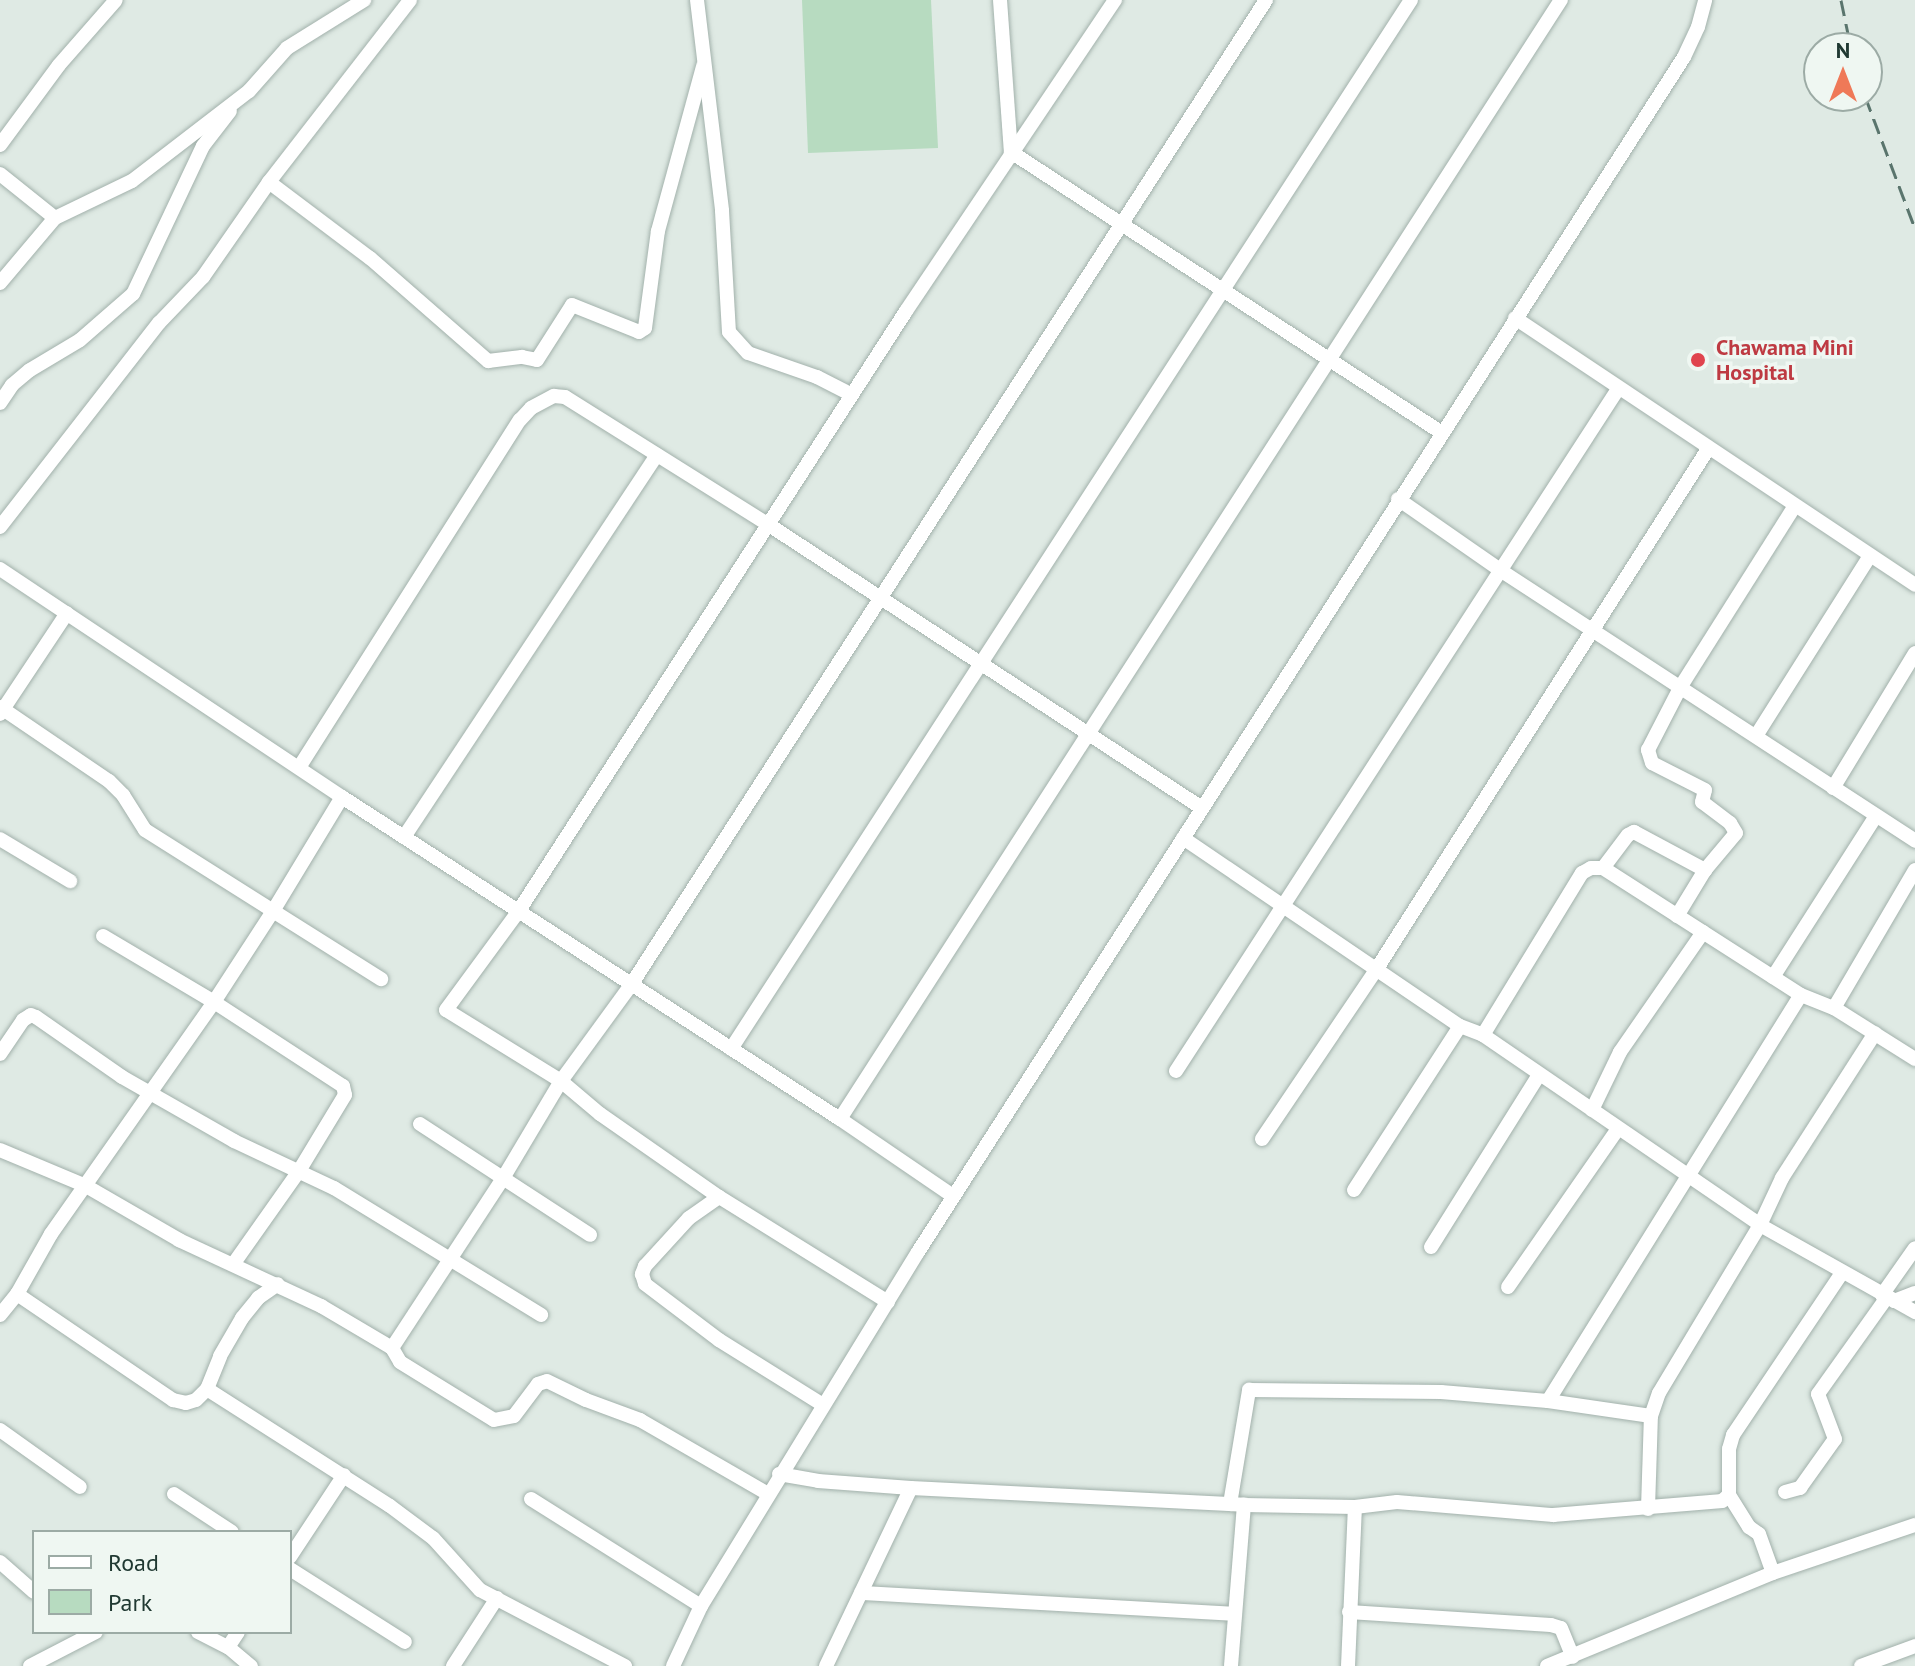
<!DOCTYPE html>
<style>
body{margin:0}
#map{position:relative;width:1915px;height:1666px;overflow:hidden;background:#dfeae4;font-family:"PT Sans",sans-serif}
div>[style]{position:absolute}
.green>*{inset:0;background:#b7dbc0}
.roads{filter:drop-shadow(0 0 2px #a2b1ab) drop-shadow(0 0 2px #a2b1ab)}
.minor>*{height:14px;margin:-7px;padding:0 7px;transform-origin:7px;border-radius:7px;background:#fff}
.rail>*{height:3px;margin-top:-1.5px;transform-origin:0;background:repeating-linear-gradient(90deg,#5a756d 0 16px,transparent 0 24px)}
.dots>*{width:22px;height:22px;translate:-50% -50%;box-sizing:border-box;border:4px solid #eff7f2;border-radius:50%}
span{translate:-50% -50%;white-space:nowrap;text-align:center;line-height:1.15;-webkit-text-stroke:7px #eff7f2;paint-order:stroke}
.health-label{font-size:22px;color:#be3a42;font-weight:700}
.left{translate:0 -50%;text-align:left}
.legend{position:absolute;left:32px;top:1530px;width:260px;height:104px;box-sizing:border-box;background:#eff7f2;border:2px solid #9caba5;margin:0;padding:10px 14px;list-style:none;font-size:24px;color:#203932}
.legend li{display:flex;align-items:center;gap:16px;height:40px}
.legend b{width:40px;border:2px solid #9caba5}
.north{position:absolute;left:1803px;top:32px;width:80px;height:80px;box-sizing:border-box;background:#eff7f2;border:2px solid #9caba5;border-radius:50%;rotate:0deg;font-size:22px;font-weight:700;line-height:32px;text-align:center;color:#203932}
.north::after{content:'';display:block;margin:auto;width:28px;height:36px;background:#ef7958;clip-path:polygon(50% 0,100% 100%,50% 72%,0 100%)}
</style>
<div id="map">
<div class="green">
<i style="clip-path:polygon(802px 0,931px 0,938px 148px,808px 153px)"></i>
</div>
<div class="roads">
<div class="minor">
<i style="left:697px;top:0;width:212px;rotate:83.2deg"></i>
<i style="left:722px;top:211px;width:121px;rotate:86.7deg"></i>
<i style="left:729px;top:332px;width:28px;rotate:48deg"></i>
<i style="left:748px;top:353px;width:73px;rotate:19.2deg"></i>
<i style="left:817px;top:377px;width:39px;rotate:27deg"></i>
<i style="left:1000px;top:0;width:152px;rotate:85.9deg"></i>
<i style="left:1011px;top:152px;width:515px;rotate:33.1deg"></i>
<i style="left:0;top:145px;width:99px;rotate:-53.6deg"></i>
<i style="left:59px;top:65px;width:86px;rotate:-48.8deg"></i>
<i style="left:0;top:174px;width:70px;rotate:38.7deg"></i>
<i style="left:269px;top:182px;width:126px;rotate:37deg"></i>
<i style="left:370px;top:258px;width:157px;rotate:41.1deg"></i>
<i style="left:488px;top:361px;width:34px;rotate:-7deg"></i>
<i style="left:522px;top:357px;width:15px;rotate:11deg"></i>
<i style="left:537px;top:360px;width:65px;rotate:-57.5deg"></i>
<i style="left:572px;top:305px;width:72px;rotate:21.9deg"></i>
<i style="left:639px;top:332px;width:7px;rotate:-34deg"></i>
<i style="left:645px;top:328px;width:98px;rotate:-82.4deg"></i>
<i style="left:658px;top:231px;width:171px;rotate:-74.7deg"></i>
<i style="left:0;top:283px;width:85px;rotate:-49.8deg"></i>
<i style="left:55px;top:218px;width:85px;rotate:-25.7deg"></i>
<i style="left:132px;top:181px;width:148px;rotate:-37.6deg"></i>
<i style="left:249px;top:91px;width:57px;rotate:-48.5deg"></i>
<i style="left:287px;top:48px;width:91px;rotate:-31.9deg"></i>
<i style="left:1515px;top:318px;width:481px;rotate:33.7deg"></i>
<i style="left:0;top:403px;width:22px;rotate:-56deg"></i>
<i style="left:12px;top:385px;width:23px;rotate:-40deg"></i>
<i style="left:30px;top:370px;width:58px;rotate:-31deg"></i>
<i style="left:80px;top:340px;width:70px;rotate:-41deg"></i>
<i style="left:133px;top:294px;width:164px;rotate:-64.7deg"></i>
<i style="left:203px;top:146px;width:44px;rotate:-52.4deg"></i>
<i style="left:1398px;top:499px;width:124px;rotate:34.8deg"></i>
<i style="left:1500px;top:570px;width:496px;rotate:33.1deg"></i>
<i style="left:0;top:527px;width:259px;rotate:-52.1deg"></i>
<i style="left:159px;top:323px;width:64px;rotate:-46.3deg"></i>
<i style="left:203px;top:277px;width:116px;rotate:-55.2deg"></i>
<i style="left:269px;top:182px;width:230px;rotate:-52.2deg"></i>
<i style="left:0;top:569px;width:411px;rotate:33.7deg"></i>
<i style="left:342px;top:797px;width:593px;rotate:32.89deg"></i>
<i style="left:840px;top:1119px;width:137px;rotate:34.3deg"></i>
<i style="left:0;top:707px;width:132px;rotate:34.2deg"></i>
<i style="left:109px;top:781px;width:20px;rotate:45deg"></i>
<i style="left:123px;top:795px;width:41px;rotate:57.8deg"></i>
<i style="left:145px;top:830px;width:151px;rotate:32.3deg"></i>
<i style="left:273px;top:911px;width:108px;rotate:123deg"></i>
<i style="left:214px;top:1002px;width:284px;rotate:125.1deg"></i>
<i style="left:51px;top:1234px;width:69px;rotate:119.5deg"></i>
<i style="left:17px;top:1294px;width:27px;rotate:129deg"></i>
<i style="left:0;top:714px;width:121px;rotate:-56.4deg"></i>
<i style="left:1756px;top:736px;width:213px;rotate:-57.7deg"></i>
<i style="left:300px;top:766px;width:410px;rotate:-57.6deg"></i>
<i style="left:520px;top:420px;width:16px;rotate:-47deg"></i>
<i style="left:531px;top:408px;width:26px;rotate:-28deg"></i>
<i style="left:554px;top:396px;width:11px;rotate:5deg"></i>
<i style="left:565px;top:397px;width:241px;rotate:32.1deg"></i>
<i style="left:769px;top:525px;width:517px;rotate:33.17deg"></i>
<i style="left:1833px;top:788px;width:158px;rotate:-58.7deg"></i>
<i style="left:342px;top:797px;width:133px;rotate:121.2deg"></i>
<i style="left:273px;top:911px;width:128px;rotate:32.2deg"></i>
<i style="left:404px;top:837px;width:458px;rotate:-56.5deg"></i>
<i style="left:1183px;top:838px;width:335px;rotate:34.2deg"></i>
<i style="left:1460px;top:1026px;width:25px;rotate:21deg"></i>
<i style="left:1483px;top:1035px;width:336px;rotate:34.4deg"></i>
<i style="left:1760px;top:1225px;width:178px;rotate:29.3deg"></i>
<i style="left:0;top:839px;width:82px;rotate:31deg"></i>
<i style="left:1603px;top:868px;width:41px;rotate:-52.9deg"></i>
<i style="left:1628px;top:835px;width:7px;rotate:-27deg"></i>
<i style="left:1634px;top:832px;width:81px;rotate:28.2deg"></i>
<i style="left:1677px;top:916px;width:54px;rotate:-58.7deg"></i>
<i style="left:1705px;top:870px;width:48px;rotate:-50deg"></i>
<i style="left:1736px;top:833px;width:12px;rotate:-121deg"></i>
<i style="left:1730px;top:823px;width:35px;rotate:-143deg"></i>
<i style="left:1702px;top:802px;width:12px;rotate:-76deg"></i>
<i style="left:1705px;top:790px;width:59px;rotate:-153deg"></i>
<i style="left:1652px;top:763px;width:14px;rotate:-107deg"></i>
<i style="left:1648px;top:750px;width:72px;rotate:-62.7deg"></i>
<i style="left:1681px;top:686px;width:213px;rotate:-57.7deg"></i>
<i style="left:103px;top:936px;width:129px;rotate:30.7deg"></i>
<i style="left:214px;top:1002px;width:154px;rotate:33.1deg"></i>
<i style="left:343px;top:1086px;width:9px;rotate:77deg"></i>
<i style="left:345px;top:1095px;width:89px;rotate:121.2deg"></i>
<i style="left:299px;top:1171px;width:113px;rotate:125.2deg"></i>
<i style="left:1773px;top:977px;width:191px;rotate:-57.4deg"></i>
<i style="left:1834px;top:1008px;width:160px;rotate:-59.6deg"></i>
<i style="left:1483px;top:1035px;width:190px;rotate:-58.6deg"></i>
<i style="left:1582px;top:873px;width:10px;rotate:-29deg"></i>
<i style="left:1591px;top:868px;width:12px"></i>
<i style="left:1603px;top:868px;width:235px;rotate:32.7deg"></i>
<i style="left:1801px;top:995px;width:35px;rotate:22deg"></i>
<i style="left:1834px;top:1008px;width:96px;rotate:32.2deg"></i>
<i style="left:731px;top:1049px;width:1250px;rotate:-57.05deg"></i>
<i style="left:0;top:1054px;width:41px;rotate:-55.9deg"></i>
<i style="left:23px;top:1020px;width:9px;rotate:-32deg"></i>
<i style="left:31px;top:1015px;width:5px;rotate:22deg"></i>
<i style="left:36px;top:1017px;width:105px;rotate:34.9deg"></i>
<i style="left:122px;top:1077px;width:129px;rotate:29.7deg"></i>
<i style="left:234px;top:1141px;width:110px;rotate:25.2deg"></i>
<i style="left:334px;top:1188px;width:243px;rotate:31.5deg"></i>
<i style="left:1176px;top:1071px;width:813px;rotate:-57.05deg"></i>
<i style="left:1592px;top:1110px;width:64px;rotate:-64.2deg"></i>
<i style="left:1620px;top:1052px;width:146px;rotate:-55.3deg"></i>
<i style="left:840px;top:1119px;width:1331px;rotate:-57.21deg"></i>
<i style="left:420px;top:1124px;width:203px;rotate:33.1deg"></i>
<i style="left:1262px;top:1139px;width:204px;rotate:-56deg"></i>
<i style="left:1376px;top:970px;width:618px;rotate:-57.49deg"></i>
<i style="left:0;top:1150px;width:93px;rotate:22.7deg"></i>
<i style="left:86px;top:1186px;width:108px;rotate:30.1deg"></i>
<i style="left:179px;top:1240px;width:157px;rotate:24.9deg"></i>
<i style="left:321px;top:1306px;width:82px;rotate:30.6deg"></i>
<i style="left:392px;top:1348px;width:16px;rotate:60deg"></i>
<i style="left:400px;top:1362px;width:110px;rotate:31.7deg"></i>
<i style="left:494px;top:1420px;width:20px;rotate:-11deg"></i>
<i style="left:514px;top:1416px;width:40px;rotate:-53deg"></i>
<i style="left:538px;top:1384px;width:9px;rotate:-18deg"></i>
<i style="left:547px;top:1381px;width:43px;rotate:26deg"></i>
<i style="left:586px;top:1400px;width:58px;rotate:20.3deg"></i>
<i style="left:640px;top:1420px;width:148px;rotate:30deg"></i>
<i style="left:1354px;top:1190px;width:195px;rotate:-57.1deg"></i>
<i style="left:719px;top:1197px;width:37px;rotate:145deg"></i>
<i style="left:689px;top:1218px;width:65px;rotate:132.5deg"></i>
<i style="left:645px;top:1266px;width:9px;rotate:111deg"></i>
<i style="left:642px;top:1274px;width:10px;rotate:73deg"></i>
<i style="left:645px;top:1284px;width:93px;rotate:37.1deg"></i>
<i style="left:719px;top:1340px;width:123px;rotate:32deg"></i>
<i style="left:1431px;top:1247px;width:203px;rotate:-57.9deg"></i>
<i style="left:1508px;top:1287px;width:193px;rotate:-55.2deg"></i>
<i style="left:17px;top:1294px;width:189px;rotate:34.2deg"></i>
<i style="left:173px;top:1400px;width:13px;rotate:13deg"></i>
<i style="left:186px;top:1403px;width:10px;rotate:-17deg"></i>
<i style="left:196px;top:1400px;width:16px;rotate:-45deg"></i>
<i style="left:207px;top:1389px;width:35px;rotate:-68deg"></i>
<i style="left:220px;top:1356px;width:44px;rotate:-59.9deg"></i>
<i style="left:242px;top:1318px;width:26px;rotate:-51deg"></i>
<i style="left:258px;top:1298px;width:24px;rotate:-35deg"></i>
<i style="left:1882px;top:1295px;width:57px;rotate:-54.9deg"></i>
<i style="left:1894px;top:1301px;width:22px;rotate:-21deg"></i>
<i style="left:888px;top:1302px;width:199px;rotate:-148.1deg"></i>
<i style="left:719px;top:1197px;width:145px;rotate:-145.1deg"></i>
<i style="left:600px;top:1114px;width:51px;rotate:-139.8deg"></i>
<i style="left:561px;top:1081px;width:135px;rotate:-148.3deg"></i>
<i style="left:446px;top:1010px;width:122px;rotate:-53.7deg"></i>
<i style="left:518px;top:912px;width:715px;rotate:-57.15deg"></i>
<i style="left:906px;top:311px;width:375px;rotate:-56.1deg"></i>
<i style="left:392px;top:1348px;width:201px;rotate:-56.8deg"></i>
<i style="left:502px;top:1180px;width:115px;rotate:-59.2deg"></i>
<i style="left:561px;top:1081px;width:119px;rotate:-53.9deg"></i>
<i style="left:631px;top:985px;width:1172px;rotate:-57.19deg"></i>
<i style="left:207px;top:1389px;width:217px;rotate:32.6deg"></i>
<i style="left:390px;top:1506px;width:54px;rotate:36.7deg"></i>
<i style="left:433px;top:1538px;width:70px;rotate:47.9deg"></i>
<i style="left:480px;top:1590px;width:164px;rotate:27.7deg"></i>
<i style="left:1548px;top:1401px;width:478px;rotate:-58.1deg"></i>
<i style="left:0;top:1430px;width:98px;rotate:35.5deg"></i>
<i style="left:779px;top:1474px;width:40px;rotate:10deg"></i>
<i style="left:818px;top:1481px;width:93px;rotate:4.3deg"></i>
<i style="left:911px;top:1488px;width:333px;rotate:2.9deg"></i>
<i style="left:1244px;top:1505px;width:111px;rotate:1deg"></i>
<i style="left:1355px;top:1507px;width:42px;rotate:-6.8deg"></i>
<i style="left:1397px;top:1502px;width:157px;rotate:4.8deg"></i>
<i style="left:1553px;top:1515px;width:170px;rotate:-4.7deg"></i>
<i style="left:1722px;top:1501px;width:9px;rotate:-41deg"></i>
<i style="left:1729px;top:1495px;width:46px;rotate:-90deg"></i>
<i style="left:1729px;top:1449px;width:15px;rotate:-74deg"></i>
<i style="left:1733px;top:1435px;width:195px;rotate:-56.1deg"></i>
<i style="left:1785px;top:1492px;width:16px;rotate:-15deg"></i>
<i style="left:1800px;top:1488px;width:60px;rotate:-54.5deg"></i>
<i style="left:1835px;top:1439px;width:48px;rotate:-110.7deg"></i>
<i style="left:1818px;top:1394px;width:120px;rotate:-54.5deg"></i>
<i style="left:174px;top:1494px;width:69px;rotate:33.2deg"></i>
<i style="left:1729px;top:1495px;width:38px;rotate:58deg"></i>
<i style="left:1749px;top:1527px;width:12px;rotate:35deg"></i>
<i style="left:1759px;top:1534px;width:41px;rotate:70.3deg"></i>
<i style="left:531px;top:1499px;width:201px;rotate:32.2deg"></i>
<i style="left:1230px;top:1504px;width:116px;rotate:-80.5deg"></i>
<i style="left:1249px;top:1390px;width:192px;rotate:0.6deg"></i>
<i style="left:1441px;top:1392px;width:107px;rotate:4.8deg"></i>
<i style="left:1548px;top:1401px;width:104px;rotate:8.3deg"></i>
<i style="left:1651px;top:1416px;width:24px;rotate:-71deg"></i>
<i style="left:1659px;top:1393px;width:196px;rotate:-59deg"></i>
<i style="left:1760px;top:1225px;width:52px;rotate:-64.9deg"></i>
<i style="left:1782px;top:1178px;width:172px;rotate:-57.3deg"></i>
<i style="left:1648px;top:1509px;width:93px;rotate:-88.2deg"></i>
<i style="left:290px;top:1557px;width:98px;rotate:-56.6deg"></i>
<i style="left:0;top:1562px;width:45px;rotate:41.4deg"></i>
<i style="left:290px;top:1569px;width:136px;rotate:32.4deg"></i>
<i style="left:861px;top:1593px;width:374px;rotate:3.2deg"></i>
<i style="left:1349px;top:1612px;width:202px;rotate:3.7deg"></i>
<i style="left:1551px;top:1625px;width:10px;rotate:17deg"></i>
<i style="left:1561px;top:1628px;width:31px;rotate:68deg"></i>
<i style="left:198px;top:1632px;width:34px;rotate:27deg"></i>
<i style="left:228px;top:1647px;width:30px;rotate:40deg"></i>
<i style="left:228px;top:1647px;width:18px;rotate:-56deg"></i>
<i style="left:30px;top:1666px;width:74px;rotate:-27.3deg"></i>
<i style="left:453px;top:1666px;width:81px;rotate:-57.1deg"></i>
<i style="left:673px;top:1666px;width:66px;rotate:-65deg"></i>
<i style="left:701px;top:1606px;width:415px;rotate:-58.5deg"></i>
<i style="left:918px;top:1252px;width:1419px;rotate:-57.34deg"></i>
<i style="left:1684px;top:57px;width:33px;rotate:-65deg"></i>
<i style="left:1698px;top:27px;width:28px;rotate:-75deg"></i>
<i style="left:826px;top:1666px;width:197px;rotate:-64.5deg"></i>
<i style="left:1231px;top:1666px;width:162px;rotate:-85.4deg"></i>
<i style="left:1348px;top:1666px;width:159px;rotate:-87.5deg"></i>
<i style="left:1547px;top:1666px;width:244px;rotate:-22.4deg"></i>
<i style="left:1773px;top:1573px;width:150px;rotate:-18.7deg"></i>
<i style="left:1861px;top:1666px;width:58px;rotate:-20.3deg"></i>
</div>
</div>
<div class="rail">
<i style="left:1841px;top:0;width:49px;rotate:78.2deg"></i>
<i style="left:1865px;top:96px;width:141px;rotate:69.3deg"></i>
</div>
<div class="dots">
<i style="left:1698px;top:360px;background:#e0444e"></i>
</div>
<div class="health-label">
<span class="left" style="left:1716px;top:360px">Chawama Mini<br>Hospital</span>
</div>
<ul class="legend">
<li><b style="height:10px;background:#fff"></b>Road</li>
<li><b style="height:22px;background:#b7dbc0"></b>Park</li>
</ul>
<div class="north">N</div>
</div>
